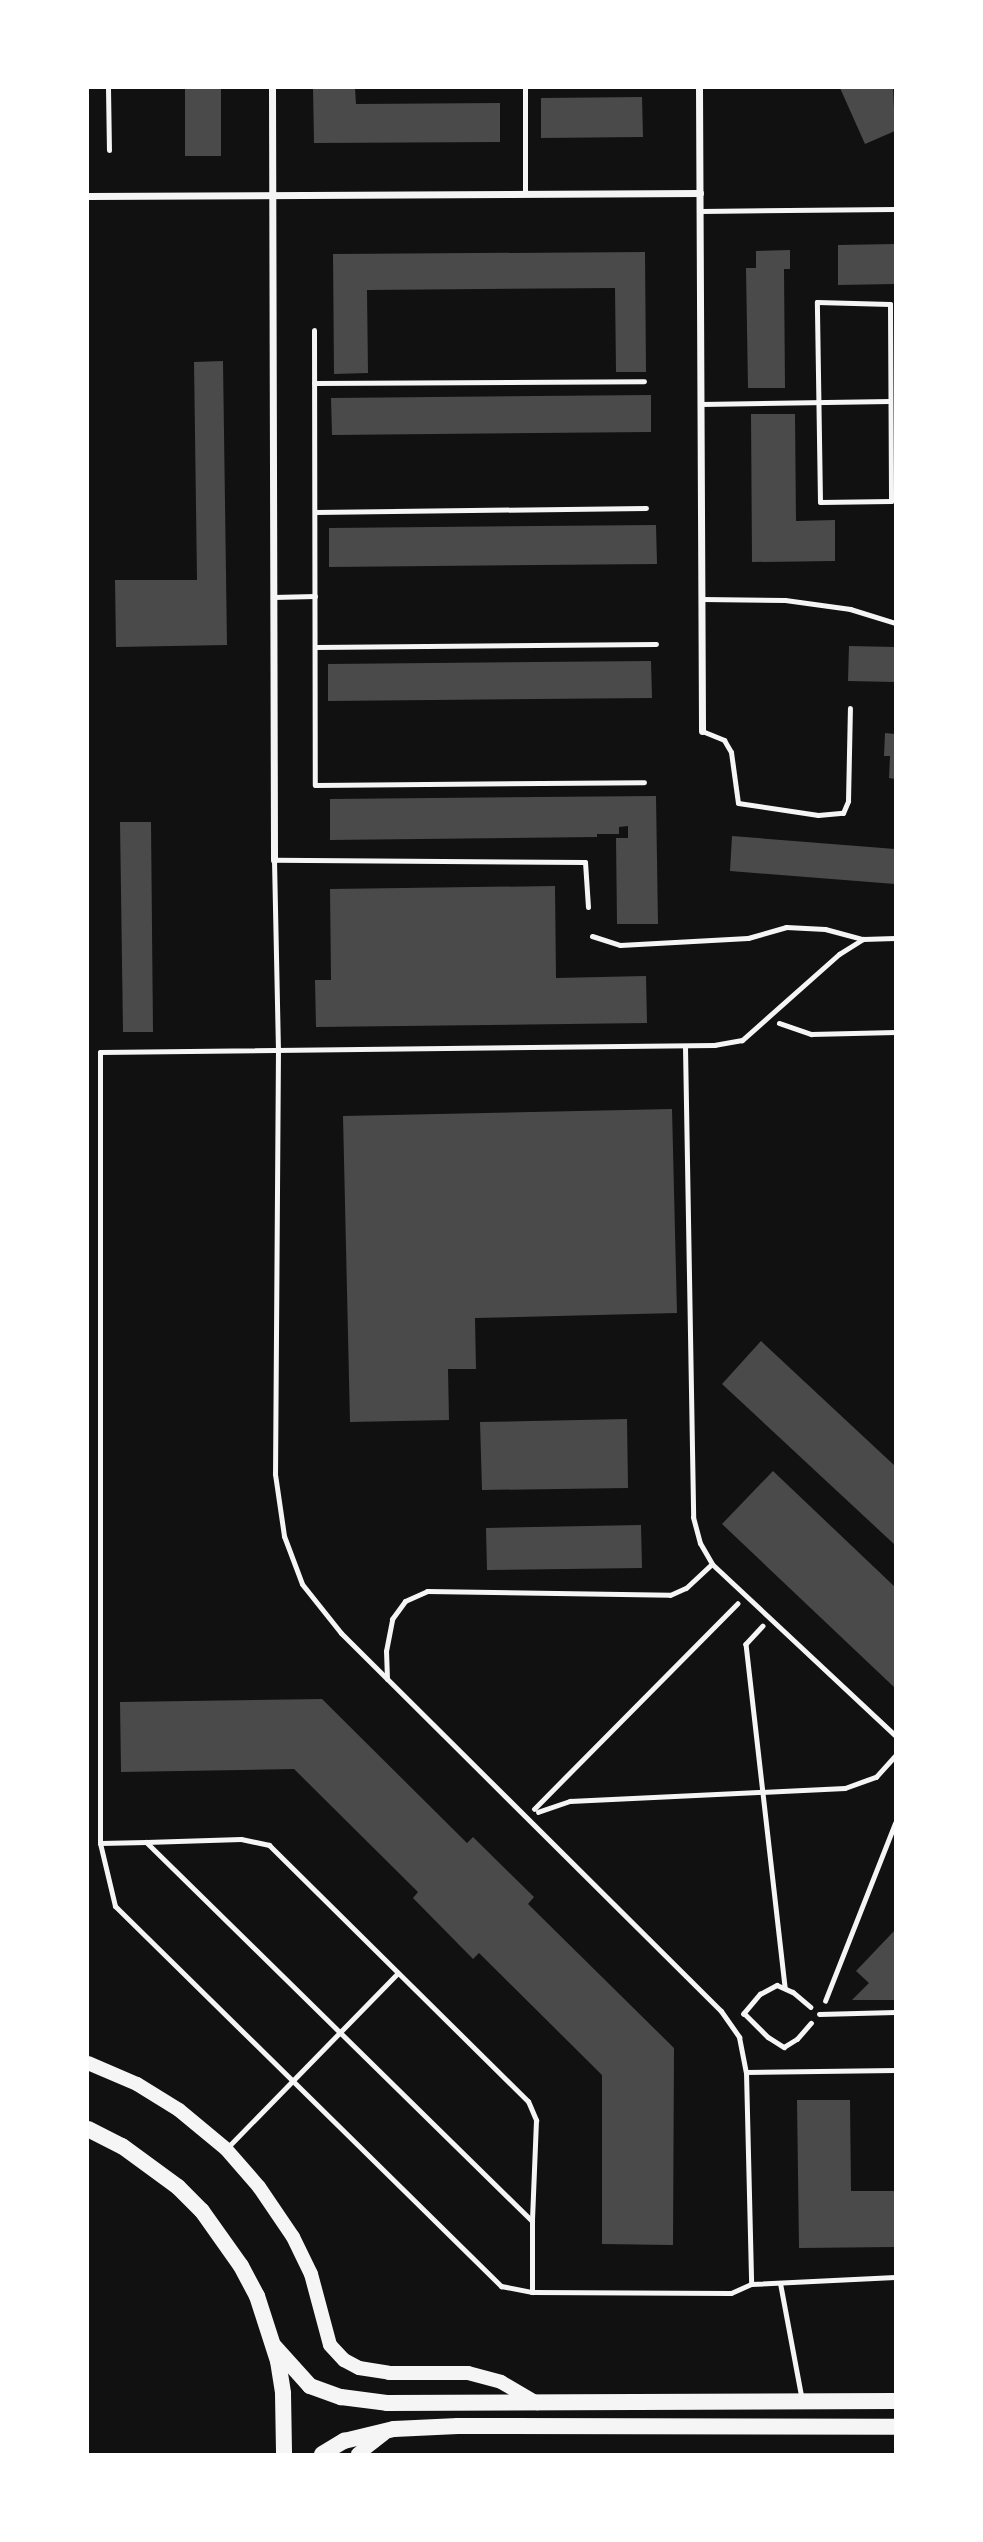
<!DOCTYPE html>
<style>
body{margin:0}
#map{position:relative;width:983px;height:2542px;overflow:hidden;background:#111;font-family:Figtree,sans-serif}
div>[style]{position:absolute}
.building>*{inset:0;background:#4a4a4a}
.path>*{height:4.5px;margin:-2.25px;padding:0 2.25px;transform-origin:2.25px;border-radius:2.25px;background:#f5f5f5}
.service>*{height:5px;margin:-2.5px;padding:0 2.5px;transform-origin:2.5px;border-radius:2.5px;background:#f5f5f5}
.minor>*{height:7px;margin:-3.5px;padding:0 3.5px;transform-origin:3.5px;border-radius:3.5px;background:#f5f5f5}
.secondary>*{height:14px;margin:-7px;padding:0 7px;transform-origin:7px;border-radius:7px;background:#f5f5f5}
.primary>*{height:16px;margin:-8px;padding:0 8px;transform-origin:8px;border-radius:8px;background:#f5f5f5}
span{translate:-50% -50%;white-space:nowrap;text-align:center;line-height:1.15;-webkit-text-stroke:6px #fff;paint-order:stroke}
.frame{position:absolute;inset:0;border:89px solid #fff;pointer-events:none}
</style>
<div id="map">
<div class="building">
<i style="clip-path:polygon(185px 88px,221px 88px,221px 156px,185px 156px)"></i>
<i style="clip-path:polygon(313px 88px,355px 88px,356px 104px,500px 103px,500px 142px,314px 143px)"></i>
<i style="clip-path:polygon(840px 88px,893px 88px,895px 131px,865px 144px)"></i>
<i style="clip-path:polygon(642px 97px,643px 137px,541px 138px,541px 98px)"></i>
<i style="clip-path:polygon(895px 244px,895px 284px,838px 285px,838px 245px)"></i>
<i style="clip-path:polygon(790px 250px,790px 269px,784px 269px,785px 388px,748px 388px,746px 268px,756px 268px,756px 251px)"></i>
<i style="clip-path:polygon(645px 252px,646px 372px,616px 372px,615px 288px,367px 290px,368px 373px,334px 374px,333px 254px)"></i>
<i style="clip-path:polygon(223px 361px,227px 645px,116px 647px,115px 580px,197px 580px,194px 362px)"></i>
<i style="clip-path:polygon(651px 395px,651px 432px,332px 435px,331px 398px)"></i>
<i style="clip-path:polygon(751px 414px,795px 414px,796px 521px,835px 520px,835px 561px,752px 562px)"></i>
<i style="clip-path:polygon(656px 525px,657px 564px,329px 567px,329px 528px)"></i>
<i style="clip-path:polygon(849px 646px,895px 647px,895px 682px,848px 681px)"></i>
<i style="clip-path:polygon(651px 661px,652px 698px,328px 701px,328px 664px)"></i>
<i style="clip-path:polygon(885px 733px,895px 734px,895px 779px,889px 778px,890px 756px,884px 756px)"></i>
<i style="clip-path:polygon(656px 796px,658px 924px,617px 924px,616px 838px,628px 838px,628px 826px,619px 827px,619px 834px,597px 834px,597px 837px,330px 840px,330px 799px)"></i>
<i style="clip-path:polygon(120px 822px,151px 822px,153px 1032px,123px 1032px)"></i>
<i style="clip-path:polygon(732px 836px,895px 849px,895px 884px,730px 871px)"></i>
<i style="clip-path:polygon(555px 886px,556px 978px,646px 976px,647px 1023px,316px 1027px,315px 980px,331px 980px,330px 889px)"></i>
<i style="clip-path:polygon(672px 1109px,677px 1313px,475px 1318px,476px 1369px,448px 1369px,449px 1420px,350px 1422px,343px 1116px)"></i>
<i style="clip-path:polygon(761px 1341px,895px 1466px,895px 1545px,722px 1384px)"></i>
<i style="clip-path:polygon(627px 1419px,628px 1488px,482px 1490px,480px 1422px)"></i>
<i style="clip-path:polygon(773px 1471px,895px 1587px,895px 1688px,722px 1524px)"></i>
<i style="clip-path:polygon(641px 1525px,642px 1568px,487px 1570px,486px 1528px)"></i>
<i style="clip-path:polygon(322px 1699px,467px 1843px,473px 1837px,534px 1897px,528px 1904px,674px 2048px,673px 2245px,602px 2244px,602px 2075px,479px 1953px,473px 1959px,413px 1898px,418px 1892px,294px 1769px,121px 1772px,120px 1702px)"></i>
<i style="clip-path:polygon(895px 1930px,895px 2000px,852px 2000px,869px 1983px,856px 1971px)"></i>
<i style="clip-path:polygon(797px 2100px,850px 2100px,851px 2191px,895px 2191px,895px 2247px,799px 2248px)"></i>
</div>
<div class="path">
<i style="left:779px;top:1023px;width:34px;rotate:19deg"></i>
<i style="left:811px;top:1034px;width:84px;rotate:-1.4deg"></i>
<i style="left:763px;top:1626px;width:25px;rotate:133deg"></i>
<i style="left:746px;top:1644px;width:346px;rotate:83.5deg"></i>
<i style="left:534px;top:1809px;width:289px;rotate:-45.3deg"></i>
<i style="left:538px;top:1812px;width:34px;rotate:-19deg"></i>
<i style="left:570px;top:1801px;width:275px;rotate:-2.7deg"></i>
<i style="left:845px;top:1788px;width:33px;rotate:-20deg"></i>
<i style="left:876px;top:1777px;width:28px;rotate:-48deg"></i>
<i style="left:825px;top:2001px;width:191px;rotate:-68.5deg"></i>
<i style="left:744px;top:2013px;width:34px;rotate:45deg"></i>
<i style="left:768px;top:2037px;width:19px;rotate:32deg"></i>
<i style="left:784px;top:2047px;width:15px;rotate:-32deg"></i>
<i style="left:797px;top:2039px;width:21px;rotate:-49deg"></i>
<i style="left:743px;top:2014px;width:26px;rotate:-50deg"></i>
<i style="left:760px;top:1994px;width:19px;rotate:-28deg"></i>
<i style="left:777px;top:1985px;width:17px;rotate:24deg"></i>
<i style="left:793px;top:1992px;width:23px;rotate:40deg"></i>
</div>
<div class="service">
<i style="left:108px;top:88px;width:62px;rotate:89.1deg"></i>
<i style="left:525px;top:88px;width:106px;rotate:90deg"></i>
<i style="left:701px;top:211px;width:194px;rotate:-0.6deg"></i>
<i style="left:817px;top:302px;width:73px;rotate:1.6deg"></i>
<i style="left:890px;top:304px;width:197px;rotate:89.7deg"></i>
<i style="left:891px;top:501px;width:71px;rotate:179.2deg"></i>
<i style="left:820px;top:502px;width:200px;rotate:-90.9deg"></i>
<i style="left:314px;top:330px;width:455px;rotate:89.9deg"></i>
<i style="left:315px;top:785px;width:329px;rotate:-0.5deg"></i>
<i style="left:314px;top:383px;width:330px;rotate:-0.3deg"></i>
<i style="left:701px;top:404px;width:189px;rotate:-0.9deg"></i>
<i style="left:315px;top:512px;width:331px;rotate:-0.7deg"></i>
<i style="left:273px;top:597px;width:42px;rotate:-1.4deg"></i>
<i style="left:702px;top:599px;width:83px;rotate:0.7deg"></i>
<i style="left:785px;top:600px;width:66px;rotate:7.9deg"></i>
<i style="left:850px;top:609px;width:47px;rotate:17.3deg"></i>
<i style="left:315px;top:647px;width:341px;rotate:-0.5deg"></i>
<i style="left:702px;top:731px;width:24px;rotate:22deg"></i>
<i style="left:724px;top:740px;width:14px;rotate:60deg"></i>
<i style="left:731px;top:752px;width:51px;rotate:82.2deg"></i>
<i style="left:738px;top:803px;width:81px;rotate:8.5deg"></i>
<i style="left:818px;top:815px;width:25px;rotate:-5deg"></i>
<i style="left:843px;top:813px;width:13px;rotate:-67deg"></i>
<i style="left:848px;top:801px;width:93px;rotate:-88.8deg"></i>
<i style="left:588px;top:907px;width:45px;rotate:-93.8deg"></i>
<i style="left:585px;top:862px;width:311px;rotate:-179.6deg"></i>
<i style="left:274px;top:860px;width:189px;rotate:88.8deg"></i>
<i style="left:278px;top:1049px;width:425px;rotate:90.4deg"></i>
<i style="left:275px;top:1474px;width:63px;rotate:81.7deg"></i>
<i style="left:284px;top:1536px;width:51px;rotate:69.4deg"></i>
<i style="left:302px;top:1584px;width:63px;rotate:51.5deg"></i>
<i style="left:341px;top:1633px;width:536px;rotate:44.85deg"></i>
<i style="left:721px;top:2011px;width:32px;rotate:55deg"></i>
<i style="left:739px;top:2037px;width:36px;rotate:79deg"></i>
<i style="left:746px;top:2072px;width:212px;rotate:88.6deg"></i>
<i style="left:592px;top:936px;width:29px;rotate:18deg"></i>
<i style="left:620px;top:945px;width:128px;rotate:-3.1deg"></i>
<i style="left:748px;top:938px;width:40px;rotate:-16deg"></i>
<i style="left:786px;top:927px;width:39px;rotate:3deg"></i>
<i style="left:825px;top:929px;width:39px;rotate:15deg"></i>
<i style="left:895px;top:938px;width:32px;rotate:178deg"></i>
<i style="left:863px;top:939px;width:28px;rotate:148deg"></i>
<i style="left:839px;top:954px;width:130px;rotate:138.4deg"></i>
<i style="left:742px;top:1040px;width:27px;rotate:170deg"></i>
<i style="left:715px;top:1045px;width:615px;rotate:179.35deg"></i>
<i style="left:100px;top:1052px;width:791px;rotate:90deg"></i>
<i style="left:100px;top:1843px;width:65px;rotate:76.6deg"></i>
<i style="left:115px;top:1906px;width:542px;rotate:44.55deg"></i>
<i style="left:501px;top:2286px;width:32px;rotate:11deg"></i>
<i style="left:532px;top:2292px;width:199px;rotate:0.3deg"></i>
<i style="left:731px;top:2293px;width:22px;rotate:-24deg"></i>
<i style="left:751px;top:2284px;width:144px;rotate:-2.8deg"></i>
<i style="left:685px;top:1047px;width:470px;rotate:89deg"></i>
<i style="left:693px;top:1517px;width:27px;rotate:75deg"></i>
<i style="left:700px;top:1543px;width:24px;rotate:60deg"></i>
<i style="left:712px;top:1564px;width:250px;rotate:43.1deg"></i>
<i style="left:387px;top:1679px;width:28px;rotate:-92deg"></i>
<i style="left:386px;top:1651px;width:33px;rotate:-79deg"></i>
<i style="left:392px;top:1619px;width:22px;rotate:-54deg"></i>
<i style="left:405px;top:1601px;width:24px;rotate:-24deg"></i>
<i style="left:427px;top:1591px;width:243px;rotate:0.9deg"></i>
<i style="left:670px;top:1595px;width:17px;rotate:-24deg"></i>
<i style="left:686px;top:1588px;width:35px;rotate:-43deg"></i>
<i style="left:146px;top:1842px;width:95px;rotate:-1.8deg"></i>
<i style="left:241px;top:1839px;width:29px;rotate:12deg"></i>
<i style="left:269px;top:1845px;width:364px;rotate:44.7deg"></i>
<i style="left:528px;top:2101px;width:21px;rotate:67deg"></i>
<i style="left:536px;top:2120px;width:101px;rotate:92.3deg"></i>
<i style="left:100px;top:1843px;width:46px;rotate:-1.2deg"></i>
<i style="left:146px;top:1842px;width:541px;rotate:44.48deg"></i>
<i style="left:532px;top:2221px;width:71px;rotate:90deg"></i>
<i style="left:819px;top:2014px;width:76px;rotate:-1.5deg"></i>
<i style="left:746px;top:2072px;width:149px;rotate:-0.8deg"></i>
<i style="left:226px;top:2149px;width:246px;rotate:-45.7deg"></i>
<i style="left:780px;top:2283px;width:119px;rotate:79.4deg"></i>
</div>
<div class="minor">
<i style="left:272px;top:88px;width:772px;rotate:89.85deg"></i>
<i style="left:699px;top:88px;width:643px;rotate:89.73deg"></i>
<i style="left:88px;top:196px;width:612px;rotate:-0.28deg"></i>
</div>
<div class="secondary">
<i style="left:88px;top:2063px;width:53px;rotate:23.2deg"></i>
<i style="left:137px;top:2084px;width:49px;rotate:31.8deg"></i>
<i style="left:179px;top:2110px;width:61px;rotate:39.7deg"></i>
<i style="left:226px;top:2149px;width:50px;rotate:49deg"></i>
<i style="left:259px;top:2187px;width:60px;rotate:55.8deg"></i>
<i style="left:293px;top:2237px;width:41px;rotate:64.1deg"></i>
<i style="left:311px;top:2274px;width:73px;rotate:75deg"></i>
<i style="left:330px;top:2345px;width:21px;rotate:47deg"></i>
<i style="left:344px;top:2360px;width:17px;rotate:28deg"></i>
<i style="left:359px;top:2368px;width:30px;rotate:9deg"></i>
<i style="left:389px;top:2373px;width:79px"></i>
<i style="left:468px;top:2373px;width:34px;rotate:15deg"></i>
<i style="left:501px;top:2382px;width:42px;rotate:30.3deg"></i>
<i style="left:358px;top:2454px;width:33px;rotate:-38deg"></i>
</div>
<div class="primary">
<i style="left:88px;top:2129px;width:38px;rotate:27deg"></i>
<i style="left:122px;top:2146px;width:69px;rotate:36.2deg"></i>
<i style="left:178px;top:2187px;width:34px;rotate:45deg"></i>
<i style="left:202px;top:2211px;width:67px;rotate:54.7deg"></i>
<i style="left:241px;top:2266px;width:34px;rotate:62deg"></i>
<i style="left:257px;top:2296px;width:68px;rotate:72.1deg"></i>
<i style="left:278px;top:2361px;width:33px;rotate:81deg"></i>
<i style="left:283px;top:2394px;width:60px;rotate:89deg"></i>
<i style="left:274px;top:2346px;width:54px;rotate:48deg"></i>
<i style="left:310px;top:2386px;width:33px;rotate:20deg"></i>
<i style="left:341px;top:2397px;width:46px;rotate:7.4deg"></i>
<i style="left:387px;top:2403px;width:508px;rotate:-0.23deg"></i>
<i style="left:322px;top:2454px;width:26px;rotate:-31deg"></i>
<i style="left:344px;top:2441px;width:51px;rotate:-13.5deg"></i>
<i style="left:394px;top:2429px;width:64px;rotate:-2.7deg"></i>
<i style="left:458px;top:2426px;width:437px;rotate:0.1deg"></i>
</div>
<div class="frame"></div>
</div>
